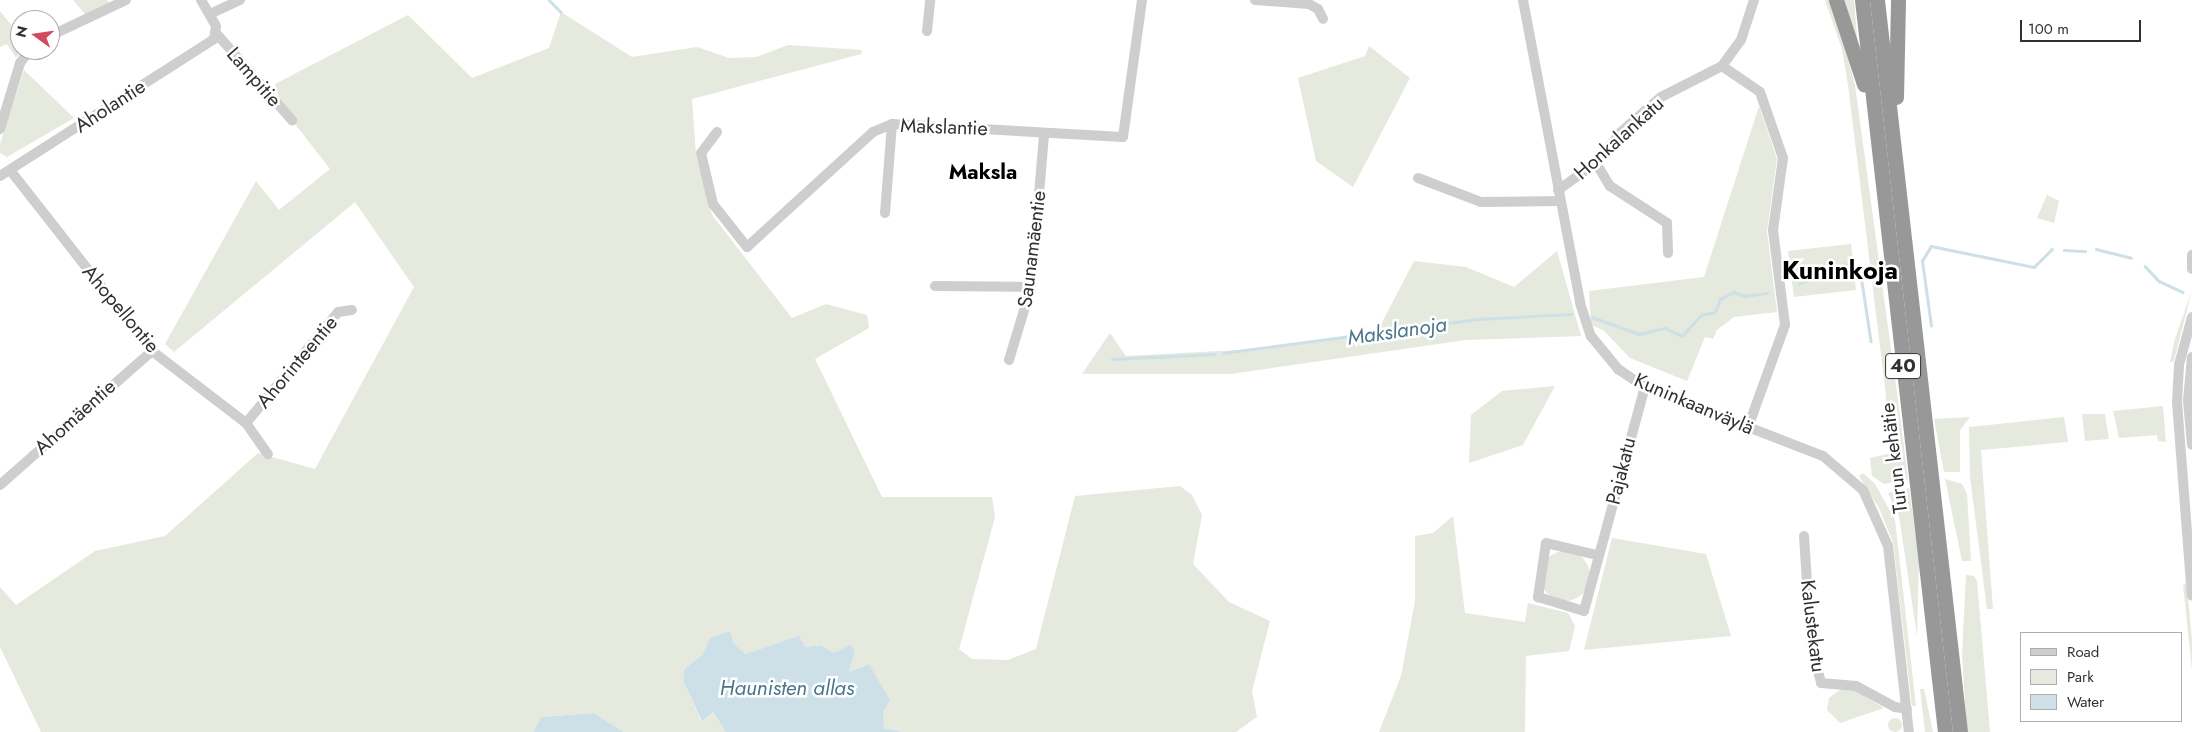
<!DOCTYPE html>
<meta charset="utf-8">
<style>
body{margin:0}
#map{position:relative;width:2192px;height:732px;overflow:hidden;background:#fff;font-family:Jost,sans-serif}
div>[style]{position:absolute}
.green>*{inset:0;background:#e5e9de}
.round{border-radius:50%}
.water>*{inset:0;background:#cde0e7}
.stream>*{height:2.5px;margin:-1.25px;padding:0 1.25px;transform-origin:1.25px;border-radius:1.25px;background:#cde0e7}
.minor>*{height:10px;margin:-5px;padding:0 5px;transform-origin:5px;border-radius:5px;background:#cecece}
.highway>*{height:15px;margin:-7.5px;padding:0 7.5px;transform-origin:7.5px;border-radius:7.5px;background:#989898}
span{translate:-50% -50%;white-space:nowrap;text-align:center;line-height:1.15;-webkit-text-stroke:5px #fff;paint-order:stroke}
.shield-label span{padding:1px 4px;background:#fff;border:1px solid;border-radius:4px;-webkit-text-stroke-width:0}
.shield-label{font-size:19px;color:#313131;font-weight:700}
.street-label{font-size:20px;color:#313131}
.neighbourhood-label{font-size:21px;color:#000;font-weight:700}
.water-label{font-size:21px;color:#48768a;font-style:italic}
.district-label{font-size:25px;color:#000;font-weight:700}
.legend{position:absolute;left:2020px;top:632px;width:162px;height:90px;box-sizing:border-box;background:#fff;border:1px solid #adadad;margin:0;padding:6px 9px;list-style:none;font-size:15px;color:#313131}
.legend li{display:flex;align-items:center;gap:10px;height:25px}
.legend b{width:25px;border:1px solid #adadad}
.north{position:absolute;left:10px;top:10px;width:50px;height:50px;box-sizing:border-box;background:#fff;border:1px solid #adadad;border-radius:50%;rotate:284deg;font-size:14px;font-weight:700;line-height:20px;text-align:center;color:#313131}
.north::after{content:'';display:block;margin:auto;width:18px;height:22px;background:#d14a5f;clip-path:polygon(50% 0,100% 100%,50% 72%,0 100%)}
.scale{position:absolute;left:2020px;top:20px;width:121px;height:22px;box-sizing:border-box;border:2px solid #313131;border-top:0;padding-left:6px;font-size:15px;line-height:18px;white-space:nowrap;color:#313131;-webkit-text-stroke:4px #fff;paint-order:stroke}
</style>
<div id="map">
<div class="green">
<i style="clip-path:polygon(73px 0,107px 0,111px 5px,86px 15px)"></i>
<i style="clip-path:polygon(1825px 0,1832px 0,1855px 85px,1898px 400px,1908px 479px,1884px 484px,1872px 476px,1870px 458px,1897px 452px,1895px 437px,1883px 430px,1886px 395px,1848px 85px,1842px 49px)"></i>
<i style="clip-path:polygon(1841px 0,1854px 0,1858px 48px)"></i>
<i style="clip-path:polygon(0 11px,20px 36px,22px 50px,16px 58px,7px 44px,0 47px)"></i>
<i style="clip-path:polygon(561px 12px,632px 57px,697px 47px,729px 58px,756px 57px,788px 45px,862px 50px,861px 54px,692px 99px,696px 155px,712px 215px,792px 318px,826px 304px,867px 315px,869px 328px,815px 359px,882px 497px,992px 497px,995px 517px,959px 649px,972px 659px,1008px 660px,1036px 649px,1075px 496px,1180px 486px,1192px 495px,1202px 515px,1193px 564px,1229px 602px,1270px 621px,1252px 691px,1257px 717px,1236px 732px,903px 732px,884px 728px,869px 664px,849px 672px,855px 651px,834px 653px,821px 645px,746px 654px,734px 644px,730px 631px,710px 638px,702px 655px,684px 669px,683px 681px,701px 720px,713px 712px,726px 732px,624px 732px,594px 713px,541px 717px,533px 732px,41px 732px,0 647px,0 587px,16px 605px,95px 551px,165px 536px,258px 453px,315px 469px,414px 287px,355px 202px,174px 352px,165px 344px,256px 181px,279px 210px,330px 169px,281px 106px,275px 84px,408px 15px,472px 78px,549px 48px)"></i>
<i style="clip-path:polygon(1369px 46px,1410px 78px,1353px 187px,1316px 161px,1298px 78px,1365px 56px)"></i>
<i style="clip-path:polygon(24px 70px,74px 118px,7px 157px,0 153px,0 144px)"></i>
<i style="clip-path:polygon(1759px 106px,1777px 159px,1767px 231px,1777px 312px,1734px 317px,1717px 330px,1713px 339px,1705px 337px,1687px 381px,1630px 358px,1603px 330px,1591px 325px,1589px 291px,1704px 277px)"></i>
<i style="clip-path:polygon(2047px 195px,2059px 201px,2054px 223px,2037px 218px)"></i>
<i style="clip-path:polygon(1851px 244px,1856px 290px,1794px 297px,1788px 251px)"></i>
<i style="clip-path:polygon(1557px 251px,1581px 336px,1466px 340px,1231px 374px,1082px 374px,1110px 333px,1126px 356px,1239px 350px,1377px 332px,1414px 261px,1466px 267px,1514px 287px)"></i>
<i style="clip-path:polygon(2192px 290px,2174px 361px,2170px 363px,2174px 342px)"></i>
<i style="clip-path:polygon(1555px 386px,1523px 445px,1469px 463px,1471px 415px,1502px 391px)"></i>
<i style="clip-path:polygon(2163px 406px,2166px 442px,2158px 441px,2157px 435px,2119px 438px,2113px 411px)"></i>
<i style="clip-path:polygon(2082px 414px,2105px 414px,2109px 439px,2085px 441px)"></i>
<i style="clip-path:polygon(1970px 417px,1960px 430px,1960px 472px,1944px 472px,1934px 419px)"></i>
<i style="clip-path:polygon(2064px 417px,2068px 442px,1981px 450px,1993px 609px,1987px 609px,1970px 477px,1969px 427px)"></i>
<i style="clip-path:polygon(1863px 473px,1875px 484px,1895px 520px,1916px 706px,1912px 706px,1893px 542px,1879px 508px,1859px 476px)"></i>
<i style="clip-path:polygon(1945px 479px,1962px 484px,1967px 494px,1971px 561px,1962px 561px)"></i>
<i style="clip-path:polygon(1909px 488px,1919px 560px,1917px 636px,1899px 516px,1888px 493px)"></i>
<i style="clip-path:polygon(1453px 516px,1465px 613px,1525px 622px,1528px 603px,1568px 613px,1575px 626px,1569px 651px,1526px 656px,1525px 732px,1379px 732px,1401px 676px,1415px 601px,1415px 536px,1433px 533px)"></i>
<i style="clip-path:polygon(1612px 538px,1706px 554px,1731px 636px,1584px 650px)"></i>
<i class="round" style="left:1540px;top:551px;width:50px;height:50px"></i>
<i style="clip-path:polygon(1966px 575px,1974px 576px,1977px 581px,1990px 732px,1967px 732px,1962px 655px)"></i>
<i style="clip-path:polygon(2187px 583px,2192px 642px,2192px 670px,2183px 585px)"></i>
<i style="clip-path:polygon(1841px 689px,1853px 689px,1884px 708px,1840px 723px,1827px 710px,1829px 698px)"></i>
<i style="clip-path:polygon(1920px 689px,1924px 689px,1933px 732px,1925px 732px)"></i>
<i class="round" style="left:1888px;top:718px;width:14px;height:14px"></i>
</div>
<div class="water">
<i style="clip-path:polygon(730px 631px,734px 644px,746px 654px,799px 636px,805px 647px,821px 645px,834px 653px,850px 645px,855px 651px,849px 672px,869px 664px,890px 700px,883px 712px,884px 728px,903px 732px,726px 732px,713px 712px,702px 721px,683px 681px,684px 669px,702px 655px,710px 638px)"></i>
<i style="clip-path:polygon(594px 713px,624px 732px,533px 732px,541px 717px)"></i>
</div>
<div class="stream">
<i style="left:549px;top:0;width:17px;rotate:45deg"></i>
<i style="left:2096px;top:249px;width:36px;rotate:14deg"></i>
<i style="left:2064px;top:250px;width:21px;rotate:3deg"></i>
<i style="left:2145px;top:266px;width:21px;rotate:47deg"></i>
<i style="left:2159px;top:281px;width:26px;rotate:25deg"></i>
<i style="left:1799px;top:284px;width:50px;rotate:-23.5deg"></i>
<i style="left:1845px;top:264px;width:19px;rotate:35deg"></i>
<i style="left:1861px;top:275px;width:67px;rotate:81.4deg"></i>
<i style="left:1592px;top:317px;width:50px;rotate:19.9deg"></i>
<i style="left:1639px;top:334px;width:27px;rotate:-13deg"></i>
<i style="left:1665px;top:328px;width:19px;rotate:25deg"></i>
<i style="left:1682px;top:336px;width:28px;rotate:-48deg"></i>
<i style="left:1701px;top:315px;width:14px;rotate:-12deg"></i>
<i style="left:1715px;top:312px;width:14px;rotate:-69deg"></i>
<i style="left:1720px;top:299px;width:16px;rotate:-27deg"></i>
<i style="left:1734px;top:292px;width:12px;rotate:20deg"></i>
<i style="left:1745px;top:296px;width:22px;rotate:-8deg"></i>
<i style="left:1931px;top:326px;width:66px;rotate:-97.9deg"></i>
<i style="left:1922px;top:261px;width:17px;rotate:-59deg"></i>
<i style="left:1931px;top:246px;width:105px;rotate:11.5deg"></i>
<i style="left:2034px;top:267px;width:25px;rotate:-45deg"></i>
<i style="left:1223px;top:353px;width:257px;rotate:-7.6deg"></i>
<i style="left:1478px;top:319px;width:93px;rotate:-3.1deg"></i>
<i style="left:1112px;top:359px;width:102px;rotate:-2.8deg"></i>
</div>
<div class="minor">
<i style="left:1255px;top:0;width:54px;rotate:4.2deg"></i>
<i style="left:1309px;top:4px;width:10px;rotate:29deg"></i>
<i style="left:1318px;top:9px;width:11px;rotate:63deg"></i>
<i style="left:1523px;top:0;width:308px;rotate:79.3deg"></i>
<i style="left:1580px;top:303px;width:35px;rotate:72deg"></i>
<i style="left:1591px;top:336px;width:43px;rotate:50.7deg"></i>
<i style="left:1618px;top:369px;width:32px;rotate:34deg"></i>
<i style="left:1645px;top:387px;width:191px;rotate:21.2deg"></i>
<i style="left:1823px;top:456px;width:52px;rotate:40.4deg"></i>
<i style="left:1863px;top:490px;width:61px;rotate:65.9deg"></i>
<i style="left:1888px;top:546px;width:187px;rotate:83.6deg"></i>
<i style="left:210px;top:14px;width:33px;rotate:-25deg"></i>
<i style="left:927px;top:31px;width:31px;rotate:-84deg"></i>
<i style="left:216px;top:33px;width:116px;rotate:48.9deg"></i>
<i style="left:50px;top:36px;width:84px;rotate:-25.3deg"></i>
<i style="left:1722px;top:66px;width:46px;rotate:34.4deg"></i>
<i style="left:1760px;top:92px;width:70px;rotate:70.8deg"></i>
<i style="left:1783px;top:158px;width:73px;rotate:97.9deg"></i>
<i style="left:1773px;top:230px;width:96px;rotate:82.8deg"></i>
<i style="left:1785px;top:325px;width:109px;rotate:109.9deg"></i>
<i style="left:0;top:129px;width:69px;rotate:-73.1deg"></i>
<i style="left:20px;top:63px;width:16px;rotate:-52deg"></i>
<i style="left:717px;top:132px;width:26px;rotate:127deg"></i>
<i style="left:701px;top:153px;width:52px;rotate:76.8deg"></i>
<i style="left:713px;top:204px;width:55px;rotate:51.7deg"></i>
<i style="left:747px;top:247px;width:171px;rotate:-42.4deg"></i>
<i style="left:873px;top:132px;width:21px;rotate:-23deg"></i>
<i style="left:892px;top:124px;width:231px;rotate:3.2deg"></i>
<i style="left:1123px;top:137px;width:138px;rotate:-82.1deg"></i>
<i style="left:1596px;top:163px;width:27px;rotate:59deg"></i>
<i style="left:1610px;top:186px;width:68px;rotate:33deg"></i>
<i style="left:1667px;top:223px;width:30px;rotate:88deg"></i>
<i style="left:10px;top:170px;width:230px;rotate:51.9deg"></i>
<i style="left:152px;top:351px;width:118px;rotate:37.5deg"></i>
<i style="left:246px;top:423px;width:38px;rotate:55deg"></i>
<i style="left:0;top:176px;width:254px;rotate:-32.6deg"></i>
<i style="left:214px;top:39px;width:13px;rotate:-81deg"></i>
<i style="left:216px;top:26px;width:30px;rotate:-120deg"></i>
<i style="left:1418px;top:178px;width:67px;rotate:20.9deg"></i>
<i style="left:1481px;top:202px;width:79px;rotate:-0.7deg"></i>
<i style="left:1558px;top:190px;width:47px;rotate:-35.4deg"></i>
<i style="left:1596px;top:163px;width:40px;rotate:-51deg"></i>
<i style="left:1621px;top:132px;width:53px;rotate:-41.2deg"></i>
<i style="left:1661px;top:97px;width:68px;rotate:-26.9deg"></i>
<i style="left:1722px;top:66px;width:32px;rotate:-54deg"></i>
<i style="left:1741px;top:40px;width:42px;rotate:-72deg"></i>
<i style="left:885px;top:213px;width:89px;rotate:-85.5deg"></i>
<i style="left:2192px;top:255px;width:14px;rotate:90deg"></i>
<i style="left:935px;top:286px;width:96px;rotate:0.6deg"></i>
<i style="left:2192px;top:317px;width:50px;rotate:105.2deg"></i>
<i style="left:2179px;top:365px;width:37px;rotate:93deg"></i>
<i style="left:2177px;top:402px;width:194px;rotate:85.6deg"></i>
<i style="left:2192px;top:357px;width:44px;rotate:95.2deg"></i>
<i style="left:2188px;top:401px;width:44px;rotate:84.8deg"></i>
<i style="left:1009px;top:360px;width:76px;rotate:-73.2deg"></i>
<i style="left:1031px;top:287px;width:153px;rotate:-85.1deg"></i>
<i style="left:246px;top:423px;width:144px;rotate:-50.3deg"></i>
<i style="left:338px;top:312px;width:14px;rotate:-8deg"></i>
<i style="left:0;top:485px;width:203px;rotate:-41.4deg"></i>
<i style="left:1804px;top:536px;width:109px;rotate:86.3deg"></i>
<i style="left:1811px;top:645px;width:39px;rotate:75deg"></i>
<i style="left:1821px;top:683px;width:35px;rotate:5deg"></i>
<i style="left:1856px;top:686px;width:44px;rotate:28.3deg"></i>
<i style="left:1895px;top:707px;width:12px;rotate:9deg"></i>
<i style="left:1597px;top:555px;width:52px;rotate:-166.8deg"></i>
<i style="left:1546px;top:543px;width:55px;rotate:98.4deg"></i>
<i style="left:1538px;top:597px;width:48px;rotate:16.9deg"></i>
<i style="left:1584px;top:611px;width:232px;rotate:-74.8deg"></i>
</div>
<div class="highway">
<i style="left:1836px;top:0;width:89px;rotate:71.6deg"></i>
<i style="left:1862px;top:0;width:737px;rotate:83.53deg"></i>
<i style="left:1877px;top:0;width:737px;rotate:83.53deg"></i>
<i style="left:1896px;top:97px;width:97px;rotate:-88.8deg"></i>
</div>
<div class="shield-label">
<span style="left:1903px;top:366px">40</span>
</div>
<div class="street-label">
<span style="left:254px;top:77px;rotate:49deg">Lampitie</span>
<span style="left:110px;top:106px;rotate:-33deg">Aholantie</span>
<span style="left:944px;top:127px;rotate:2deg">Makslantie</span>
<span style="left:1619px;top:138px;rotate:-42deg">Honkalankatu</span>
<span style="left:1032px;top:249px;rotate:-83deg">Saunamäentie</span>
<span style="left:121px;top:309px;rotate:50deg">Ahopellontie</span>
<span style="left:297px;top:362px;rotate:-50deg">Ahorinteentie</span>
<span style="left:1694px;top:404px;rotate:23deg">Kuninkaanväylä</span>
<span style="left:75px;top:417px;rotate:-42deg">Ahomäentie</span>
<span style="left:1894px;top:458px;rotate:-97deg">Turun kehätie</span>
<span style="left:1621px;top:471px;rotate:-76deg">Pajakatu</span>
<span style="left:1813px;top:626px;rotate:83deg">Kalustekatu</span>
</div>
<div class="neighbourhood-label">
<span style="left:983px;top:172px">Maksla</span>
</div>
<div class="water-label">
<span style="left:1397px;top:331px;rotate:-8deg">Makslanoja</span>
<span style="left:787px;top:688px">Haunisten allas</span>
</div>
<div class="district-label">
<span style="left:1840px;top:270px">Kuninkoja</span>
</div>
<ul class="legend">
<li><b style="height:6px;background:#cecece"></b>Road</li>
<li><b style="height:14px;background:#e5e9de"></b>Park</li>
<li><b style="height:14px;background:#cde0e7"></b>Water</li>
</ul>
<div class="north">N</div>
<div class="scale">100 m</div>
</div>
